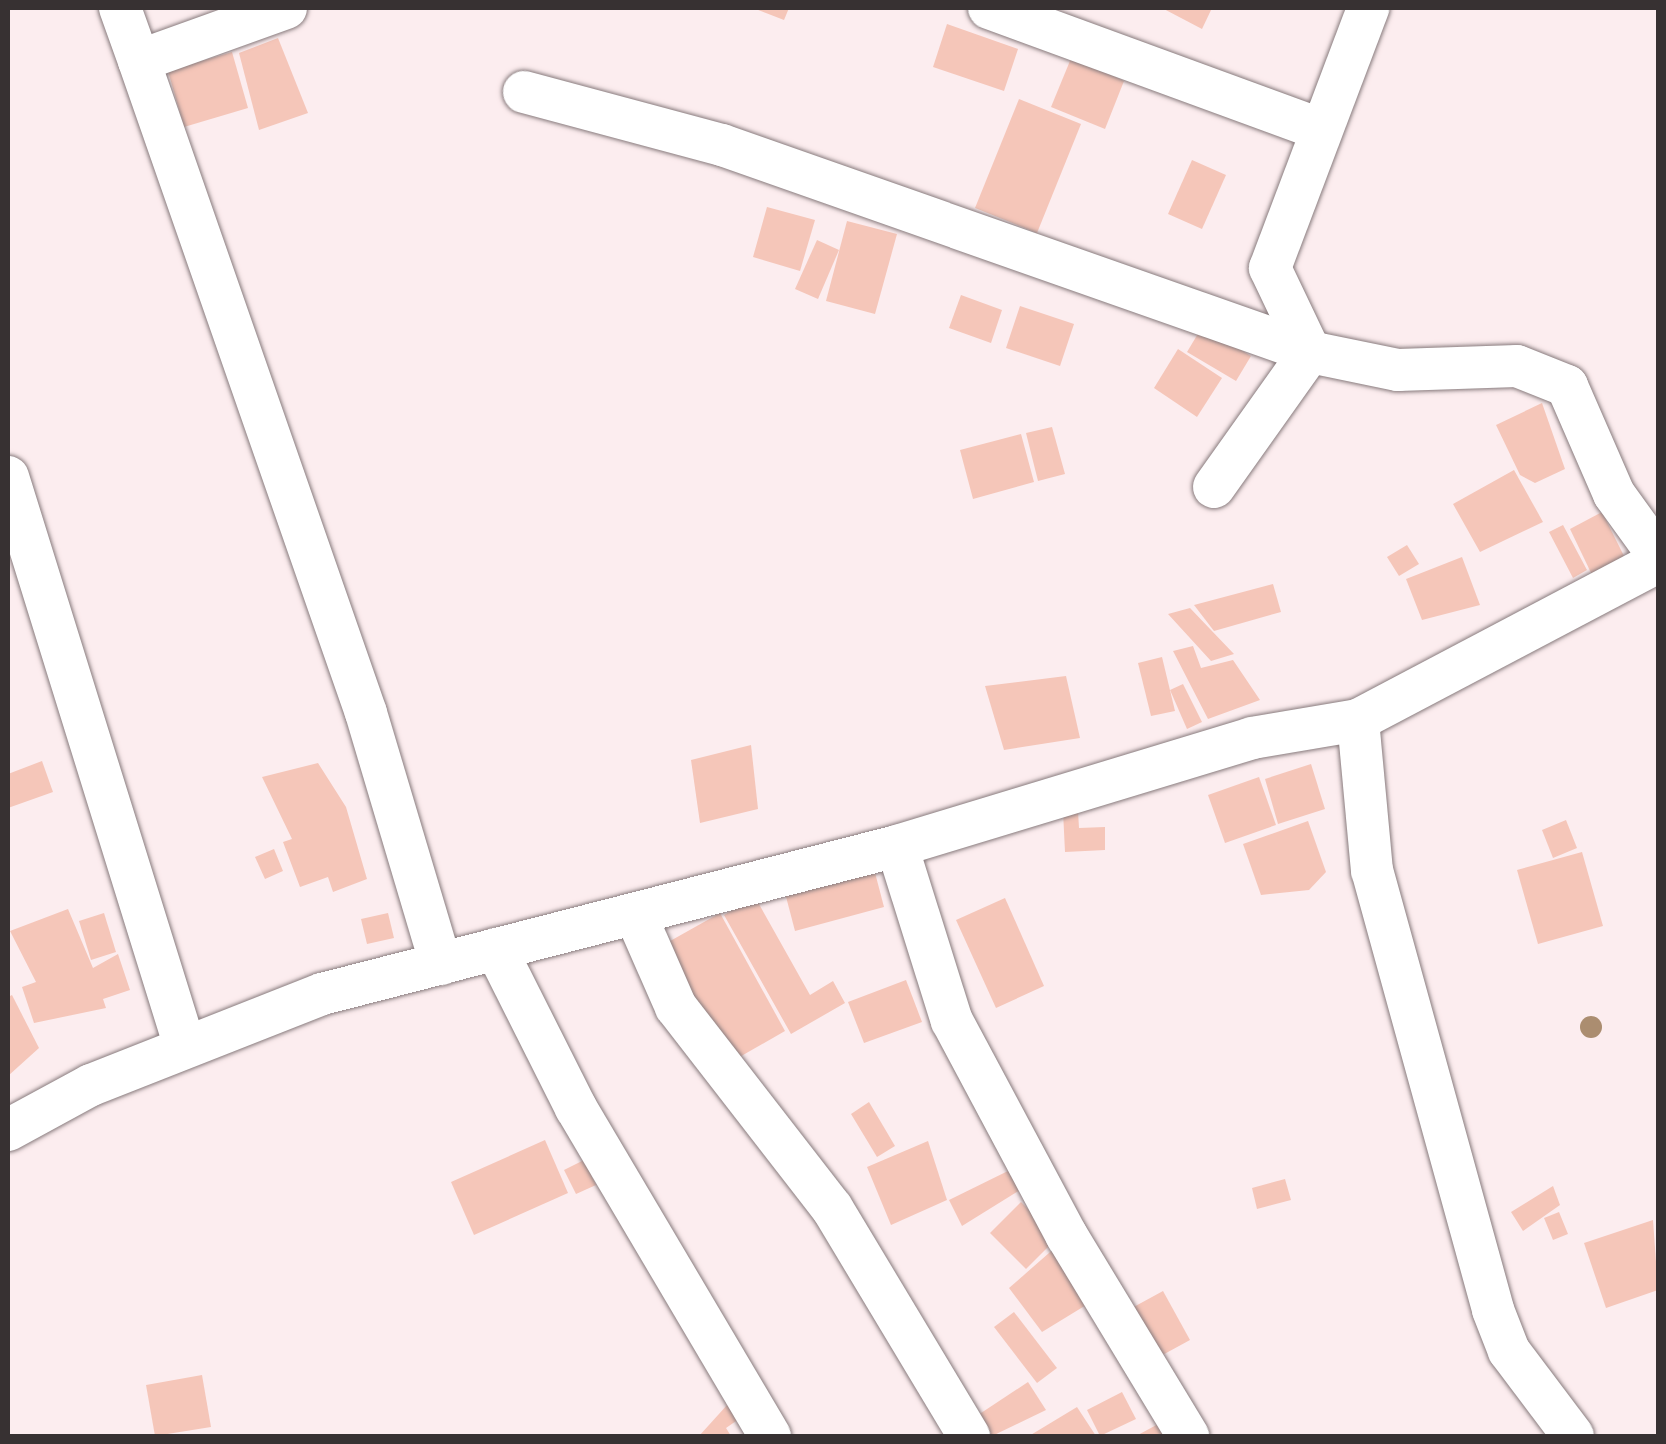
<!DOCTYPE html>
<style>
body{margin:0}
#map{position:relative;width:1666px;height:1444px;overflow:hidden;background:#fcedef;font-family:"Roboto Condensed",sans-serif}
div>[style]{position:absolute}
.building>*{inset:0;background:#f5c6b9}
.roads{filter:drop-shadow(0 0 2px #887b7d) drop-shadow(0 0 2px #887b7d)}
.minor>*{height:42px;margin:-21px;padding:0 21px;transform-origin:21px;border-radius:21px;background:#fff}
.trees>*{width:22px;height:22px;margin:-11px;border-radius:50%;background:#ab8d70}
span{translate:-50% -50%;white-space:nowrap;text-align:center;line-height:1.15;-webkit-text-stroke:9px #fff;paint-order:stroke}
.frame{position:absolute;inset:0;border:10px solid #373132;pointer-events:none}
</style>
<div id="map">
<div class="building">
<i style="clip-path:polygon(753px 8px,789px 8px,784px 20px)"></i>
<i style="clip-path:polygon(1162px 8px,1212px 8px,1202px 29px)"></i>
<i style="clip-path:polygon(947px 24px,1018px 49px,1004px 91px,933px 67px)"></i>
<i style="clip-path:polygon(278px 38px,308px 113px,259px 130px,239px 53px)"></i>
<i style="clip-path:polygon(232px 52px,248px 108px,184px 127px,168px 71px)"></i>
<i style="clip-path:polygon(1072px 56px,1124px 81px,1105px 129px,1051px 107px)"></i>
<i style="clip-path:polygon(1019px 99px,1081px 124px,1037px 233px,975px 208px)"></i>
<i style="clip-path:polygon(1192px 160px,1226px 175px,1202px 229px,1168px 214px)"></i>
<i style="clip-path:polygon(767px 207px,815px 220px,800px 271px,753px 257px)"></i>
<i style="clip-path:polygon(847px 221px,897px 234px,875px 314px,826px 301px)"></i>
<i style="clip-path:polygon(817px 240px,839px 250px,818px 299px,795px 289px)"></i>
<i style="clip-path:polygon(961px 295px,1002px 310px,991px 343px,949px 328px)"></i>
<i style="clip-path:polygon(1020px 306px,1074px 324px,1060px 366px,1006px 348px)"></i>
<i style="clip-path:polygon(1202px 327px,1251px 356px,1236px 381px,1187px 352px)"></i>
<i style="clip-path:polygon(1178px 349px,1222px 378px,1197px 417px,1154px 388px)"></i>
<i style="clip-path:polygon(1542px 403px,1565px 469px,1535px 483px,1520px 475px,1496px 425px)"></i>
<i style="clip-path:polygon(1052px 427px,1065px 474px,1038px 481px,1026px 433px)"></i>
<i style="clip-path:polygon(1021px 434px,1034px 482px,973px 499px,960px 450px)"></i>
<i style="clip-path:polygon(1514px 470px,1543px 522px,1480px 552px,1453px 504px)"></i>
<i style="clip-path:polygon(1602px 512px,1626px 560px,1593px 577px,1570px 529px)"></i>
<i style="clip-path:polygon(1563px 525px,1587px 570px,1573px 578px,1549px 532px)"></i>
<i style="clip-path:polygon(1407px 545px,1419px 564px,1399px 576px,1387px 557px)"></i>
<i style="clip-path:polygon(1462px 557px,1480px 605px,1422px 620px,1406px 579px)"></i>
<i style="clip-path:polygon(1273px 584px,1281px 612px,1214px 631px,1194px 605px)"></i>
<i style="clip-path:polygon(1190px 608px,1211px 630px,1234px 654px,1211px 661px,1168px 614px)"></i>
<i style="clip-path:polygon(1193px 646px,1201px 668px,1233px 660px,1260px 700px,1208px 719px,1173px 651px)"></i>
<i style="clip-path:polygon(1162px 657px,1175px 711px,1151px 716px,1138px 663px)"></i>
<i style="clip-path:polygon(1066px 676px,1080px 738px,1004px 750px,985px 686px)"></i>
<i style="clip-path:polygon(1183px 684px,1202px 722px,1187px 729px,1170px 690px)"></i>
<i style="clip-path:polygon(751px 745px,758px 809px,700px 823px,691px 760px)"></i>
<i style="clip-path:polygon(42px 761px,53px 792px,8px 808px,8px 774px)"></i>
<i style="clip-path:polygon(318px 763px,346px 807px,367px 879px,333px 892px,328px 877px,300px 887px,283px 842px,292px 839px,262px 777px)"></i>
<i style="clip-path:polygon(1311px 764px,1325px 809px,1278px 824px,1265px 779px)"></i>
<i style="clip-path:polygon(1259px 777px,1276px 825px,1225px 843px,1208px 795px)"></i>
<i style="clip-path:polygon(1063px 811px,1078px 811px,1079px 828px,1105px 827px,1105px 850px,1065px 852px)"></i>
<i style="clip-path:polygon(1566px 820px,1577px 848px,1553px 858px,1542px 830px)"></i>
<i style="clip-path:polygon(1308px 821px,1326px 872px,1309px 890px,1261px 895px,1243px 844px)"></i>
<i style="clip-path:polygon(274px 849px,283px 871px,265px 879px,255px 857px)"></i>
<i style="clip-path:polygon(1582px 852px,1603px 926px,1538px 944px,1517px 870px)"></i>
<i style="clip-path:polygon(873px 865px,884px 907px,795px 931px,784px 889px)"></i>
<i style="clip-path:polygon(755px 897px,810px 995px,833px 981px,845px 1003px,791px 1034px,724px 915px)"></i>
<i style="clip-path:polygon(1005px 898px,1044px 986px,996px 1008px,956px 920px)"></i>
<i style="clip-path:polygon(68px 909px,93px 968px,118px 954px,130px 990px,103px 999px,106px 1008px,34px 1023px,22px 987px,36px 982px,10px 931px)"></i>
<i style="clip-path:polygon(104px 913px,116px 952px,91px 960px,79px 921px)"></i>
<i style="clip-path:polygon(388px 913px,394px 938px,367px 944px,361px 919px)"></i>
<i style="clip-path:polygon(720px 913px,785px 1031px,729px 1063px,663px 945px)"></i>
<i style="clip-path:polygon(906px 980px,922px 1022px,864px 1043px,848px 1002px)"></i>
<i style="clip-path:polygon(12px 995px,39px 1048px,8px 1076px,8px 997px)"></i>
<i style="clip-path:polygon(869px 1102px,895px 1146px,877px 1157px,851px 1114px)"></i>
<i style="clip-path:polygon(545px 1140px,568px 1193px,474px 1235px,451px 1182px)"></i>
<i style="clip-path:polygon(928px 1141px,947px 1200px,891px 1225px,867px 1167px)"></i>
<i style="clip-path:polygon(584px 1160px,596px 1185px,576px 1194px,564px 1170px)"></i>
<i style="clip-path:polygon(1014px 1168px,1025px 1187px,962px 1226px,949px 1200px)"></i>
<i style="clip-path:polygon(1285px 1179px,1291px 1200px,1257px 1209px,1252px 1188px)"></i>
<i style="clip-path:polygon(1553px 1186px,1560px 1205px,1523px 1231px,1511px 1212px)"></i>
<i style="clip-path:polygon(1021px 1202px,1057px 1238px,1026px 1269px,990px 1233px)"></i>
<i style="clip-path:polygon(1559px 1212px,1568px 1234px,1553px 1240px,1544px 1218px)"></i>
<i style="clip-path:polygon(1653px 1220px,1658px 1290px,1606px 1308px,1584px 1243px)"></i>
<i style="clip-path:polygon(1057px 1246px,1096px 1299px,1042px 1332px,1009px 1288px)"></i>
<i style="clip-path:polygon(1163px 1291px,1190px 1340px,1157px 1358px,1130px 1309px)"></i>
<i style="clip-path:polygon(1014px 1312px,1057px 1368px,1037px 1383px,994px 1327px)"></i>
<i style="clip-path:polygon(202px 1375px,211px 1427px,155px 1436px,146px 1385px)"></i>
<i style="clip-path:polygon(1028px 1382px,1046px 1410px,992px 1436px,978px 1415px)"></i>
<i style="clip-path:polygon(1122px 1392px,1136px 1419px,1100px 1436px,1087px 1410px)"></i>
<i style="clip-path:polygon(728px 1404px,739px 1419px,726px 1428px,731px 1436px,699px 1436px)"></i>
<i style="clip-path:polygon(1077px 1407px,1096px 1436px,1029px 1436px)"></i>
<i style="clip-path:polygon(1162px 1422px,1170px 1436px,1136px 1436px)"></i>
</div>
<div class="roads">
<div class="minor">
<i style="left:120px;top:8px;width:56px;rotate:70.3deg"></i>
<i style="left:286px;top:8px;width:156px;rotate:160.2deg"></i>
<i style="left:139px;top:61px;width:690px;rotate:70.8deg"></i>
<i style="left:366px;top:713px;width:262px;rotate:73.4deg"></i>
<i style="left:989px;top:8px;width:349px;rotate:20.1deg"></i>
<i style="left:524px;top:92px;width:205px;rotate:15deg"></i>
<i style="left:722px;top:145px;width:623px;rotate:19.39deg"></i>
<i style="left:1310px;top:352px;width:93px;rotate:-115.5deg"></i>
<i style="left:1270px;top:268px;width:278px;rotate:-69.3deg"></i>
<i style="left:8px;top:477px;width:597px;rotate:72.75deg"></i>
<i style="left:1214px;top:487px;width:166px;rotate:-54.6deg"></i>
<i style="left:1310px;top:352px;width:90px;rotate:11.6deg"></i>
<i style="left:1398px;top:370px;width:119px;rotate:-1.9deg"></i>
<i style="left:1517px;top:366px;width:54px;rotate:21.8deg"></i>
<i style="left:1567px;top:386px;width:118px;rotate:66.5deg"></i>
<i style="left:1614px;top:494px;width:75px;rotate:54.2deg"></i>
<i style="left:1358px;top:720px;width:151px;rotate:84.7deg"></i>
<i style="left:1372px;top:870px;width:456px;rotate:74.6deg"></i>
<i style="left:1493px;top:1310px;width:44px;rotate:68.7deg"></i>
<i style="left:1509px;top:1351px;width:106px;rotate:53deg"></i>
<i style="left:897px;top:846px;width:183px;rotate:72.6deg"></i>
<i style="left:952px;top:1021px;width:244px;rotate:61.9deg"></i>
<i style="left:1067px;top:1236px;width:234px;rotate:58.8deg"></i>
<i style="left:636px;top:916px;width:99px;rotate:66.3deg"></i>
<i style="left:676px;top:1007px;width:254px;rotate:52.2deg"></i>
<i style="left:832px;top:1208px;width:266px;rotate:59deg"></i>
<i style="left:496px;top:949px;width:178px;rotate:63.3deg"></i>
<i style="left:576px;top:1108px;width:381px;rotate:59.4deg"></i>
<i style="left:8px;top:1130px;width:94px;rotate:-28.5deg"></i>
<i style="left:91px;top:1085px;width:248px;rotate:-21.5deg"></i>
<i style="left:322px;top:994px;width:594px;rotate:-14.43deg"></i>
<i style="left:897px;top:846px;width:371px;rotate:-16.9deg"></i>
<i style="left:1252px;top:738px;width:108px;rotate:-9.6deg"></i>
<i style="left:1358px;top:720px;width:339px;rotate:-27.8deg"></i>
</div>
</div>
<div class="trees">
<i style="left:1591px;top:1027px"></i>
</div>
<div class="frame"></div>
</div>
